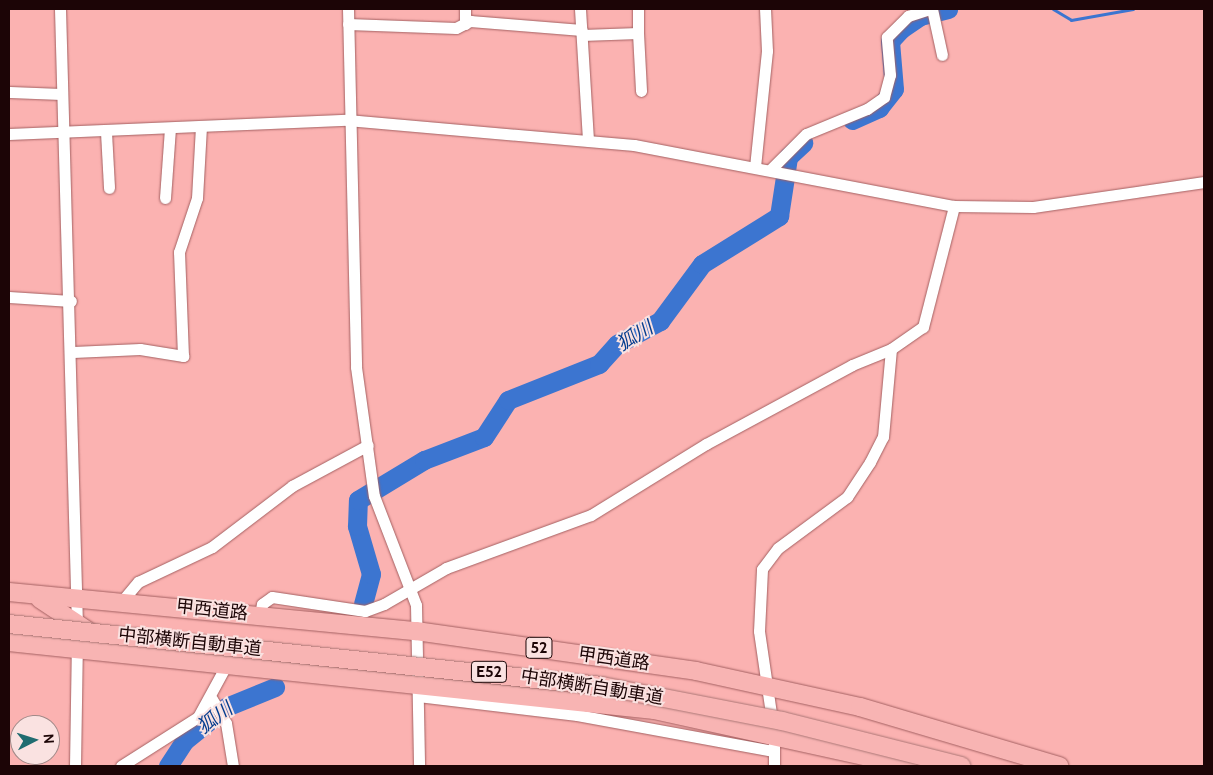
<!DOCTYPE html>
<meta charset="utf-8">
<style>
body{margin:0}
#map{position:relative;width:1213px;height:775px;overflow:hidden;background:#fbb2b1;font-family:Cabin,"Noto Sans JP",sans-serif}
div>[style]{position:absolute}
.stream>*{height:3px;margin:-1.5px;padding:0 1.5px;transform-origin:1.5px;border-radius:1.5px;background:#3c75d0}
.river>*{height:19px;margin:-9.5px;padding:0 9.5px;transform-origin:9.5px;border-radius:9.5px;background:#3c75d0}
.roads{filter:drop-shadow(0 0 1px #a46162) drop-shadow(0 0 1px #a46162)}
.minor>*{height:11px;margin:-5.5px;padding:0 5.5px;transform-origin:5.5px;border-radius:5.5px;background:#fff}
.highway>*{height:18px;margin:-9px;padding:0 9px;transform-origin:9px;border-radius:9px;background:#f8b4b3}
.bridges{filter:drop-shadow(0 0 1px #ab7776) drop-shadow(0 0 1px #ab7776)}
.highway-bridge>*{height:18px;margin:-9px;padding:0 9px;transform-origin:9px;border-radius:9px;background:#f8b4b3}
span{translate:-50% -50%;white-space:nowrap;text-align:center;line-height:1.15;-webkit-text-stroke:4px #fae2e1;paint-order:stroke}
.shield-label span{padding:1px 4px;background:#fae2e1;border:1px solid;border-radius:4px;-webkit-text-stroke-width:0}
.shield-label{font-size:16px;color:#1c0506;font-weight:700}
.street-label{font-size:18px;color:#1c0506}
.water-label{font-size:19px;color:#033c8e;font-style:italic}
.frame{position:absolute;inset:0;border:10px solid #1c0506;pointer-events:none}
.north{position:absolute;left:10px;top:715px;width:50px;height:50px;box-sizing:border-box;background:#fae2e1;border:1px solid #a18a89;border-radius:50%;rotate:85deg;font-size:14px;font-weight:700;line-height:20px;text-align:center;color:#1c0506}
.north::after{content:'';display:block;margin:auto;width:18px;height:22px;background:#206c70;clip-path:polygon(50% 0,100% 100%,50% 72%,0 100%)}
</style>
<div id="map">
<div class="stream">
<i style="left:1053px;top:9px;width:21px;rotate:31deg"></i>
<i style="left:1071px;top:20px;width:63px;rotate:-10.1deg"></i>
</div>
<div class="river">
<i style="left:852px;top:120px;width:30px;rotate:-24deg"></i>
<i style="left:879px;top:108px;width:24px;rotate:-52deg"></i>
<i style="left:894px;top:89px;width:48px;rotate:-94.8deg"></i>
<i style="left:890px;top:41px;width:16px;rotate:-47deg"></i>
<i style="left:901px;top:29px;width:23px;rotate:-34deg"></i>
<i style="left:920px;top:16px;width:29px;rotate:-14deg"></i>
<i style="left:363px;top:604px;width:31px;rotate:-75deg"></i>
<i style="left:371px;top:574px;width:50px;rotate:-106.3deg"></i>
<i style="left:357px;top:526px;width:26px;rotate:-88deg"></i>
<i style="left:358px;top:500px;width:77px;rotate:-31.2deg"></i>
<i style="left:424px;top:460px;width:64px;rotate:-21deg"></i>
<i style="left:484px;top:437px;width:44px;rotate:-57deg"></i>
<i style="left:508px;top:400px;width:98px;rotate:-21.6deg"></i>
<i style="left:599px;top:364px;width:27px;rotate:-48deg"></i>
<i style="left:617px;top:344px;width:49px;rotate:-28.1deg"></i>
<i style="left:660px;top:321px;width:71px;rotate:-53.6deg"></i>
<i style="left:702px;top:264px;width:91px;rotate:-31.9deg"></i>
<i style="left:779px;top:216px;width:60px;rotate:-81.3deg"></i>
<i style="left:788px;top:157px;width:21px;rotate:-43deg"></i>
<i style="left:168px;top:766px;width:30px;rotate:-57deg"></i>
<i style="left:184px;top:741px;width:54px;rotate:-39deg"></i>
<i style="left:226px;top:707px;width:53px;rotate:-22.2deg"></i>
</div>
<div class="roads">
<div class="minor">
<i style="left:60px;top:9px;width:618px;rotate:88.42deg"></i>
<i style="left:348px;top:9px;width:358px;rotate:88.7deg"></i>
<i style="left:356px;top:367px;width:130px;rotate:82.1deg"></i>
<i style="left:374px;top:496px;width:117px;rotate:68.9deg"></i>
<i style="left:416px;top:605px;width:161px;rotate:88.9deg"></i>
<i style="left:580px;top:9px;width:132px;rotate:86.5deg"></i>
<i style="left:932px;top:9px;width:47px;rotate:77.7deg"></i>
<i style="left:348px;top:24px;width:108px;rotate:2.1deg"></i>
<i style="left:456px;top:28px;width:16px;rotate:-27deg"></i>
<i style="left:470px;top:21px;width:112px;rotate:4.6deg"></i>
<i style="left:465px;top:24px;width:15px;rotate:-90deg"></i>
<i style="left:638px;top:33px;width:58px;rotate:87deg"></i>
<i style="left:582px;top:35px;width:56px;rotate:-2deg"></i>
<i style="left:638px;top:33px;width:24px;rotate:-90deg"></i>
<i style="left:9px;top:92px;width:53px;rotate:2.2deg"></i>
<i style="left:106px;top:132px;width:56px;rotate:86.9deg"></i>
<i style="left:9px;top:134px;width:338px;rotate:-2.4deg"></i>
<i style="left:347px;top:120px;width:288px;rotate:5deg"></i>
<i style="left:634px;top:145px;width:326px;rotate:10.8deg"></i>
<i style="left:954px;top:206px;width:79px;rotate:0.7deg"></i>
<i style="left:1033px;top:207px;width:173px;rotate:-8.3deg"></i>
<i style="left:755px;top:167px;width:117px;rotate:-84.1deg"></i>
<i style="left:767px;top:51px;width:42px;rotate:-92.7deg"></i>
<i style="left:770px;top:170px;width:51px;rotate:-45deg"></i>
<i style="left:806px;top:134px;width:66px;rotate:-22.3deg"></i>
<i style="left:867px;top:109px;width:21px;rotate:-35deg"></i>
<i style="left:884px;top:97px;width:23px;rotate:-75deg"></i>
<i style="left:890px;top:75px;width:38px;rotate:-95deg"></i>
<i style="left:887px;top:37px;width:30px;rotate:-45deg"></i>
<i style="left:908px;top:16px;width:22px;rotate:-18deg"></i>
<i style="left:165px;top:198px;width:69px;rotate:-85.9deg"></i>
<i style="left:9px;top:297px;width:62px;rotate:3.7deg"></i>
<i style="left:73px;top:352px;width:67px;rotate:-2.6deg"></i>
<i style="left:140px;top:349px;width:44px;rotate:9.2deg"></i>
<i style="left:183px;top:356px;width:104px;rotate:-92.2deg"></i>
<i style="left:179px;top:252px;width:57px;rotate:-71.6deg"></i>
<i style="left:197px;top:198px;width:71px;rotate:-86.8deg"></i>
<i style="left:122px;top:601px;width:25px;rotate:-50deg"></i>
<i style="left:138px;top:582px;width:82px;rotate:-25.3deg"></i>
<i style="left:212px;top:547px;width:101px;rotate:-37.3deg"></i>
<i style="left:292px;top:486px;width:86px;rotate:-28.3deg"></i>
<i style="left:260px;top:615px;width:11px;rotate:-80deg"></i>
<i style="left:262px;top:604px;width:12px;rotate:-35deg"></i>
<i style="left:272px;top:597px;width:94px;rotate:8.6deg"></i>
<i style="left:365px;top:611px;width:20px;rotate:-20deg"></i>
<i style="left:384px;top:604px;width:72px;rotate:-30.1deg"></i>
<i style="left:446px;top:568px;width:154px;rotate:-20.1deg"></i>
<i style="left:591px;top:515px;width:135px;rotate:-31.7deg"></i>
<i style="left:706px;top:444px;width:166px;rotate:-28.4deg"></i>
<i style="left:852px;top:365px;width:42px;rotate:-22.3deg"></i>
<i style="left:891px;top:349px;width:39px;rotate:-35deg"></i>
<i style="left:923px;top:327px;width:125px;rotate:-75.6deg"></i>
<i style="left:418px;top:696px;width:160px;rotate:6.8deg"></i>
<i style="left:577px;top:715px;width:200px;rotate:10.4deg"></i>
<i style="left:212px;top:699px;width:28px;rotate:60deg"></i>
<i style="left:226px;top:723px;width:44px;rotate:80.8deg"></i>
<i style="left:75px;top:766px;width:123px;rotate:-89.1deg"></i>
<i style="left:121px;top:766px;width:91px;rotate:-32.5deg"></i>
<i style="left:198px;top:717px;width:63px;rotate:-61.4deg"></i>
<i style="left:774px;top:766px;width:32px;rotate:-90deg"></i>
<i style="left:774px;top:734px;width:104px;rotate:-98.3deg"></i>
<i style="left:759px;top:631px;width:62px;rotate:-87.2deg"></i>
<i style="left:762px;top:569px;width:26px;rotate:-53deg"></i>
<i style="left:778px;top:548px;width:86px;rotate:-36.5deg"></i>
<i style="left:847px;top:497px;width:42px;rotate:-56.7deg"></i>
<i style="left:870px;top:462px;width:28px;rotate:-63deg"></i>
<i style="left:883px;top:437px;width:88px;rotate:-84.8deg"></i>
</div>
<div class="highway">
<i style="left:9px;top:592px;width:409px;rotate:5.5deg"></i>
<i style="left:416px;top:631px;width:283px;rotate:8.1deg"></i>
<i style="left:696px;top:671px;width:168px;rotate:12.4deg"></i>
<i style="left:860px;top:707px;width:208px;rotate:16.5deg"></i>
<i style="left:40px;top:599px;width:65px;rotate:33.7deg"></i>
<i style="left:9px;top:642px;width:649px;rotate:6.02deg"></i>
<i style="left:654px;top:710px;width:260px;rotate:12.4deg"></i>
</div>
</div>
<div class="bridges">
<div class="highway-bridge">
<i style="left:9px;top:624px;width:596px;rotate:5.97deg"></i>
<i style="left:602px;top:686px;width:183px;rotate:11deg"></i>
<i style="left:782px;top:721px;width:185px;rotate:14.1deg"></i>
</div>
</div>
<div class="shield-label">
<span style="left:539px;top:648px">52</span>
<span style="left:489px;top:672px">E52</span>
</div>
<div class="street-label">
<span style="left:212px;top:610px;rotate:6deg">甲西道路</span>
<span style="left:190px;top:642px;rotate:6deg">中部横断自動車道</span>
<span style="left:614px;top:659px;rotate:8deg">甲西道路</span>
<span style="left:592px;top:687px;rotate:9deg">中部横断自動車道</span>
</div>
<div class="water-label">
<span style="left:635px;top:336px;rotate:-31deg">狐川</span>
<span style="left:215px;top:718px;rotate:-36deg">狐川</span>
</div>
<div class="frame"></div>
<div class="north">N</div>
</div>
